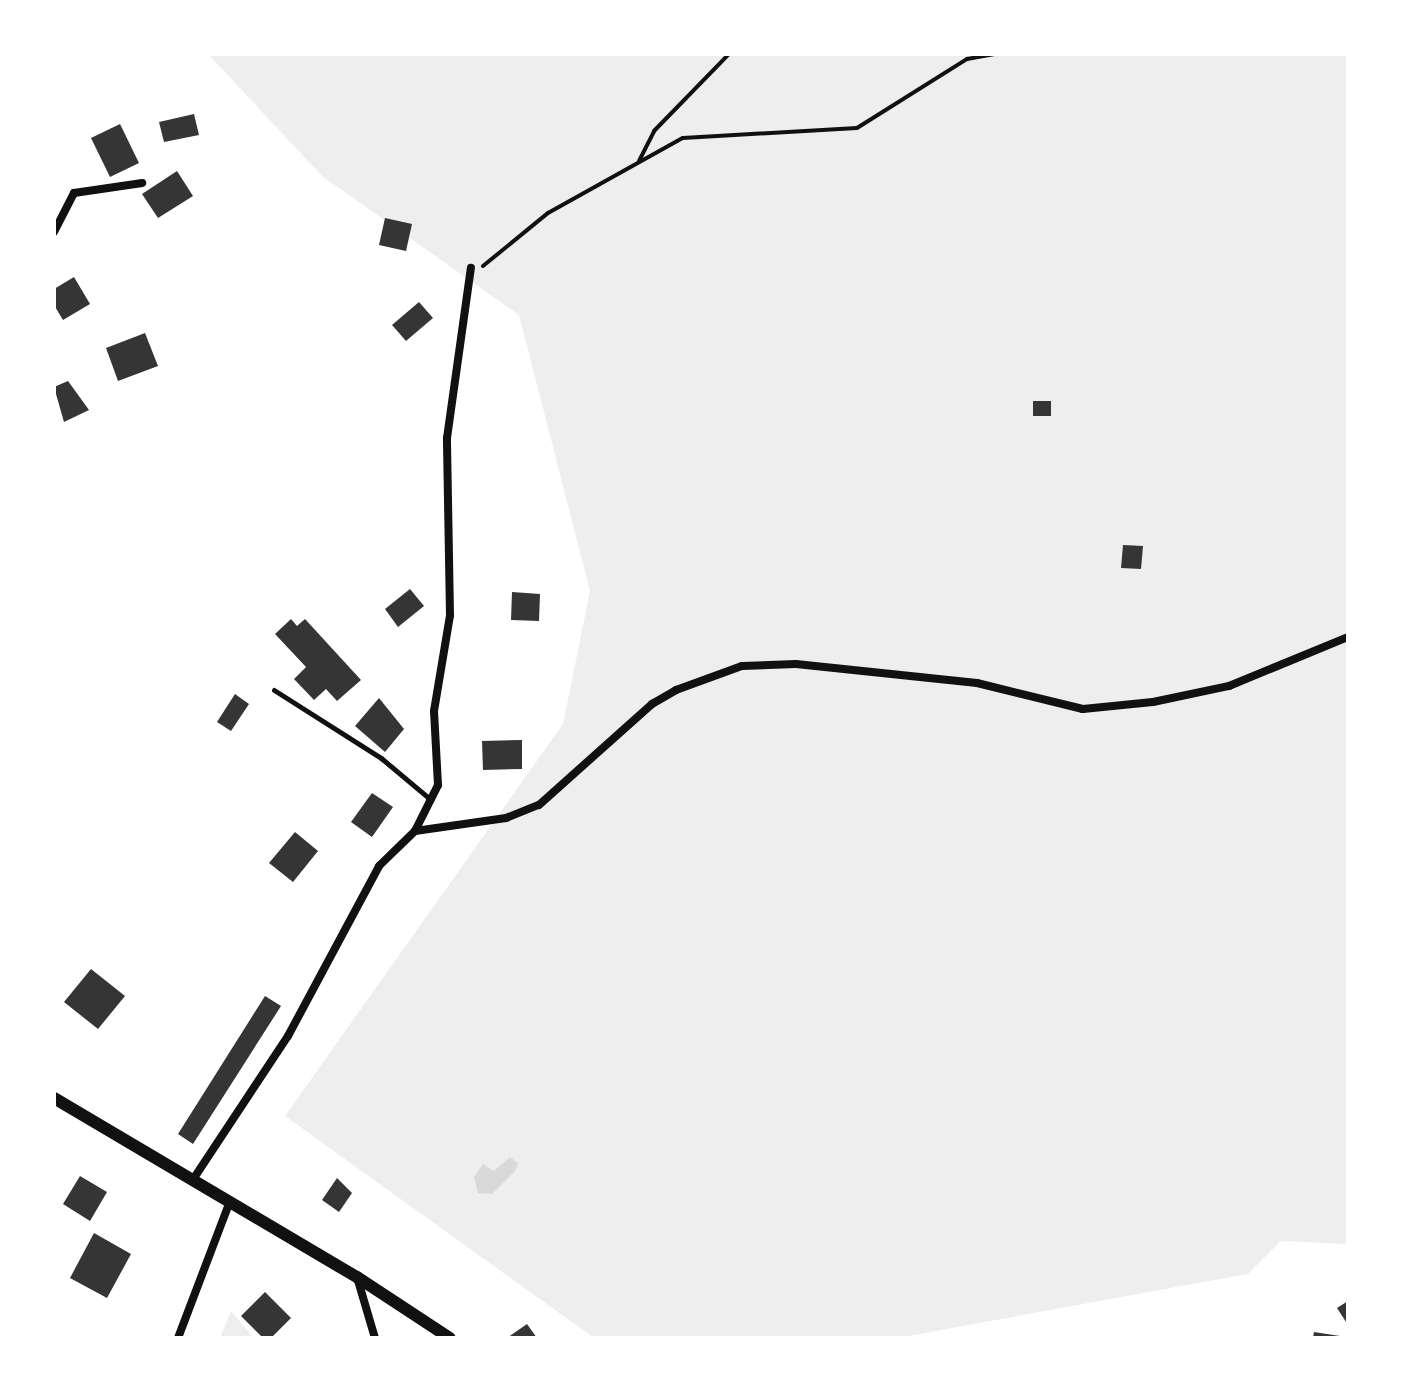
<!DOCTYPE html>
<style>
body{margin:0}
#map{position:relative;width:1402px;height:1392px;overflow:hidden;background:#fff;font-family:Overpass,sans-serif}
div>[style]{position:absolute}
.green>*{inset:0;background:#eee}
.water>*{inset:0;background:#d9d9d9}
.building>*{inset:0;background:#353535}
.path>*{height:4px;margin:-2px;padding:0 2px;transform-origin:2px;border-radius:2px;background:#111}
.service>*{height:5px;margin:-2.5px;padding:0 2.5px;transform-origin:2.5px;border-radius:2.5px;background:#111}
.minor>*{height:8px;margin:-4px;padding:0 4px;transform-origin:4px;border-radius:4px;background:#111}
.tertiary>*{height:12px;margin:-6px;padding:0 6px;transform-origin:6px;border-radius:6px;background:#111}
span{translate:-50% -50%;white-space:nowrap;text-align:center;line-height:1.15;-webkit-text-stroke:6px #fff;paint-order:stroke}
.frame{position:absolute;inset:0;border:56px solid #fff;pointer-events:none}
</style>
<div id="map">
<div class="green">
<i style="clip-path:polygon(208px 54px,1348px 54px,1348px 1244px,1281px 1241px,1248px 1274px,897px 1338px,594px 1338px,285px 1116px,563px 724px,590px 591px,519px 315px,322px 176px)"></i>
<i style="clip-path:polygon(231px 1311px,254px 1338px,255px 1338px,220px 1338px)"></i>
</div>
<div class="water">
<i style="clip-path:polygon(510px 1157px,518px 1163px,515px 1171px,492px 1194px,478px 1193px,474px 1177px,483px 1164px,494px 1171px)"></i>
</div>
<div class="building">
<i style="clip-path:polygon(194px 114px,199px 135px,164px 142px,159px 122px)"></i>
<i style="clip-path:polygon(120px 124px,139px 163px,110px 177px,91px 138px)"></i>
<i style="clip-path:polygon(177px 171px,193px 196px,158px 218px,142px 194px)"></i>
<i style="clip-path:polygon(385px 218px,412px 224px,406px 251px,379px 245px)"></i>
<i style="clip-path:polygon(74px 277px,90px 304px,63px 320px,54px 305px,54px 289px)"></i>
<i style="clip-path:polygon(419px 302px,433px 318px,406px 341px,392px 325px)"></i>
<i style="clip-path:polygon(145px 333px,158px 366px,118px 381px,106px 348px)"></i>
<i style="clip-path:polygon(68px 381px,89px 410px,64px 422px,54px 387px)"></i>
<i style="clip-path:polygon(1033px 401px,1051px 401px,1051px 416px,1033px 416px)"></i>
<i style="clip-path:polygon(1123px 545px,1143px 546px,1141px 569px,1121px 568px)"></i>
<i style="clip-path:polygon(410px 589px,424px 606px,398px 627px,385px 609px)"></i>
<i style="clip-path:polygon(512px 592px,540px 594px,539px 621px,511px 620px)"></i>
<i style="clip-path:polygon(291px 619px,297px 626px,305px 619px,361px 680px,337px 701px,326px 689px,314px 700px,294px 679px,306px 667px,275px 634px)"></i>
<i style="clip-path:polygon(235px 694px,249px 704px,231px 731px,217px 722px)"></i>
<i style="clip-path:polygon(379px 698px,404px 729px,385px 752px,355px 726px)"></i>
<i style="clip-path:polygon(522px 740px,522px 769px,483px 770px,482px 741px)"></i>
<i style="clip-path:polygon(372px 793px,393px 807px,372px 837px,351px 822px)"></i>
<i style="clip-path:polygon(295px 832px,318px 851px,293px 882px,269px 863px)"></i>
<i style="clip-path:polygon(91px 969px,125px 996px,98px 1029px,64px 1002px)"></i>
<i style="clip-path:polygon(265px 996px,281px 1006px,193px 1144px,178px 1134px)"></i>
<i style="clip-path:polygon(80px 1176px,107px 1192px,90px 1221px,63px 1204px)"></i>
<i style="clip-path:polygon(337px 1178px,352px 1193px,339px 1212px,322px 1200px)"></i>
<i style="clip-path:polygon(94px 1233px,131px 1254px,107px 1298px,70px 1278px)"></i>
<i style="clip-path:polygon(265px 1292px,291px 1318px,271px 1338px,263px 1338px,241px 1316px)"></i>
<i style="clip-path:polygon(1348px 1301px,1348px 1325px,1337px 1308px)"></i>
<i style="clip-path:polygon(527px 1324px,537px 1338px,507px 1338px)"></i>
<i style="clip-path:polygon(1314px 1332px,1340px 1336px,1340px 1338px,1313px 1338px)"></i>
</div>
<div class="path">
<i style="left:639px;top:161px;width:34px;rotate:-63deg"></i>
<i style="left:654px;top:131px;width:107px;rotate:-45.8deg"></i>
<i style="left:483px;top:266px;width:84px;rotate:-39.2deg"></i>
<i style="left:548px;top:213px;width:154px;rotate:-29.1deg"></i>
<i style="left:683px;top:138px;width:174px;rotate:-3.3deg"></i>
<i style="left:857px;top:128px;width:130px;rotate:-32.1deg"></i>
<i style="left:967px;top:59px;width:28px;rotate:-10deg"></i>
</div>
<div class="service">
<i style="left:274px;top:690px;width:127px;rotate:32.4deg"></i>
<i style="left:381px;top:758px;width:64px;rotate:39.9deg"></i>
</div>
<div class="minor">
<i style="left:54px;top:232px;width:44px;rotate:-62.9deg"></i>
<i style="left:74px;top:193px;width:69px;rotate:-8.4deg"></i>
<i style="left:415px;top:831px;width:51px;rotate:-63.4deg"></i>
<i style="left:438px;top:785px;width:74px;rotate:-93.1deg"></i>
<i style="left:434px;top:711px;width:97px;rotate:-80.5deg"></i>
<i style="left:450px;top:615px;width:177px;rotate:-91deg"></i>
<i style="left:447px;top:438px;width:172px;rotate:-82deg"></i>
<i style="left:192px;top:1181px;width:174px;rotate:-56.5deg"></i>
<i style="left:288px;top:1036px;width:193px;rotate:-61.8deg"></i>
<i style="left:379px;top:866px;width:50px;rotate:-44.2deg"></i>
<i style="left:415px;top:831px;width:92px;rotate:-8.1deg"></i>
<i style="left:506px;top:818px;width:35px;rotate:-22deg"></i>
<i style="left:539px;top:805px;width:152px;rotate:-41.8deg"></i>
<i style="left:652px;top:704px;width:28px;rotate:-30deg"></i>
<i style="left:676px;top:690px;width:70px;rotate:-20deg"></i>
<i style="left:742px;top:666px;width:54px;rotate:-2.1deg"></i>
<i style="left:796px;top:664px;width:182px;rotate:6deg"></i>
<i style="left:977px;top:683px;width:109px;rotate:13.8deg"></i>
<i style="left:1083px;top:709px;width:70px;rotate:-5.7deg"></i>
<i style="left:1153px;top:702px;width:78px;rotate:-11.9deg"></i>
<i style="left:1229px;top:686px;width:129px;rotate:-22.4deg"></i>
<i style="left:357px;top:1277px;width:64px;rotate:73.6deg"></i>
<i style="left:178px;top:1338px;width:143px;rotate:-69.2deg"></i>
</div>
<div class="tertiary">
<i style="left:54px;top:1098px;width:352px;rotate:30.6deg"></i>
<i style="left:357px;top:1277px;width:111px;rotate:33.3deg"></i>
</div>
<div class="frame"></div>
</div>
